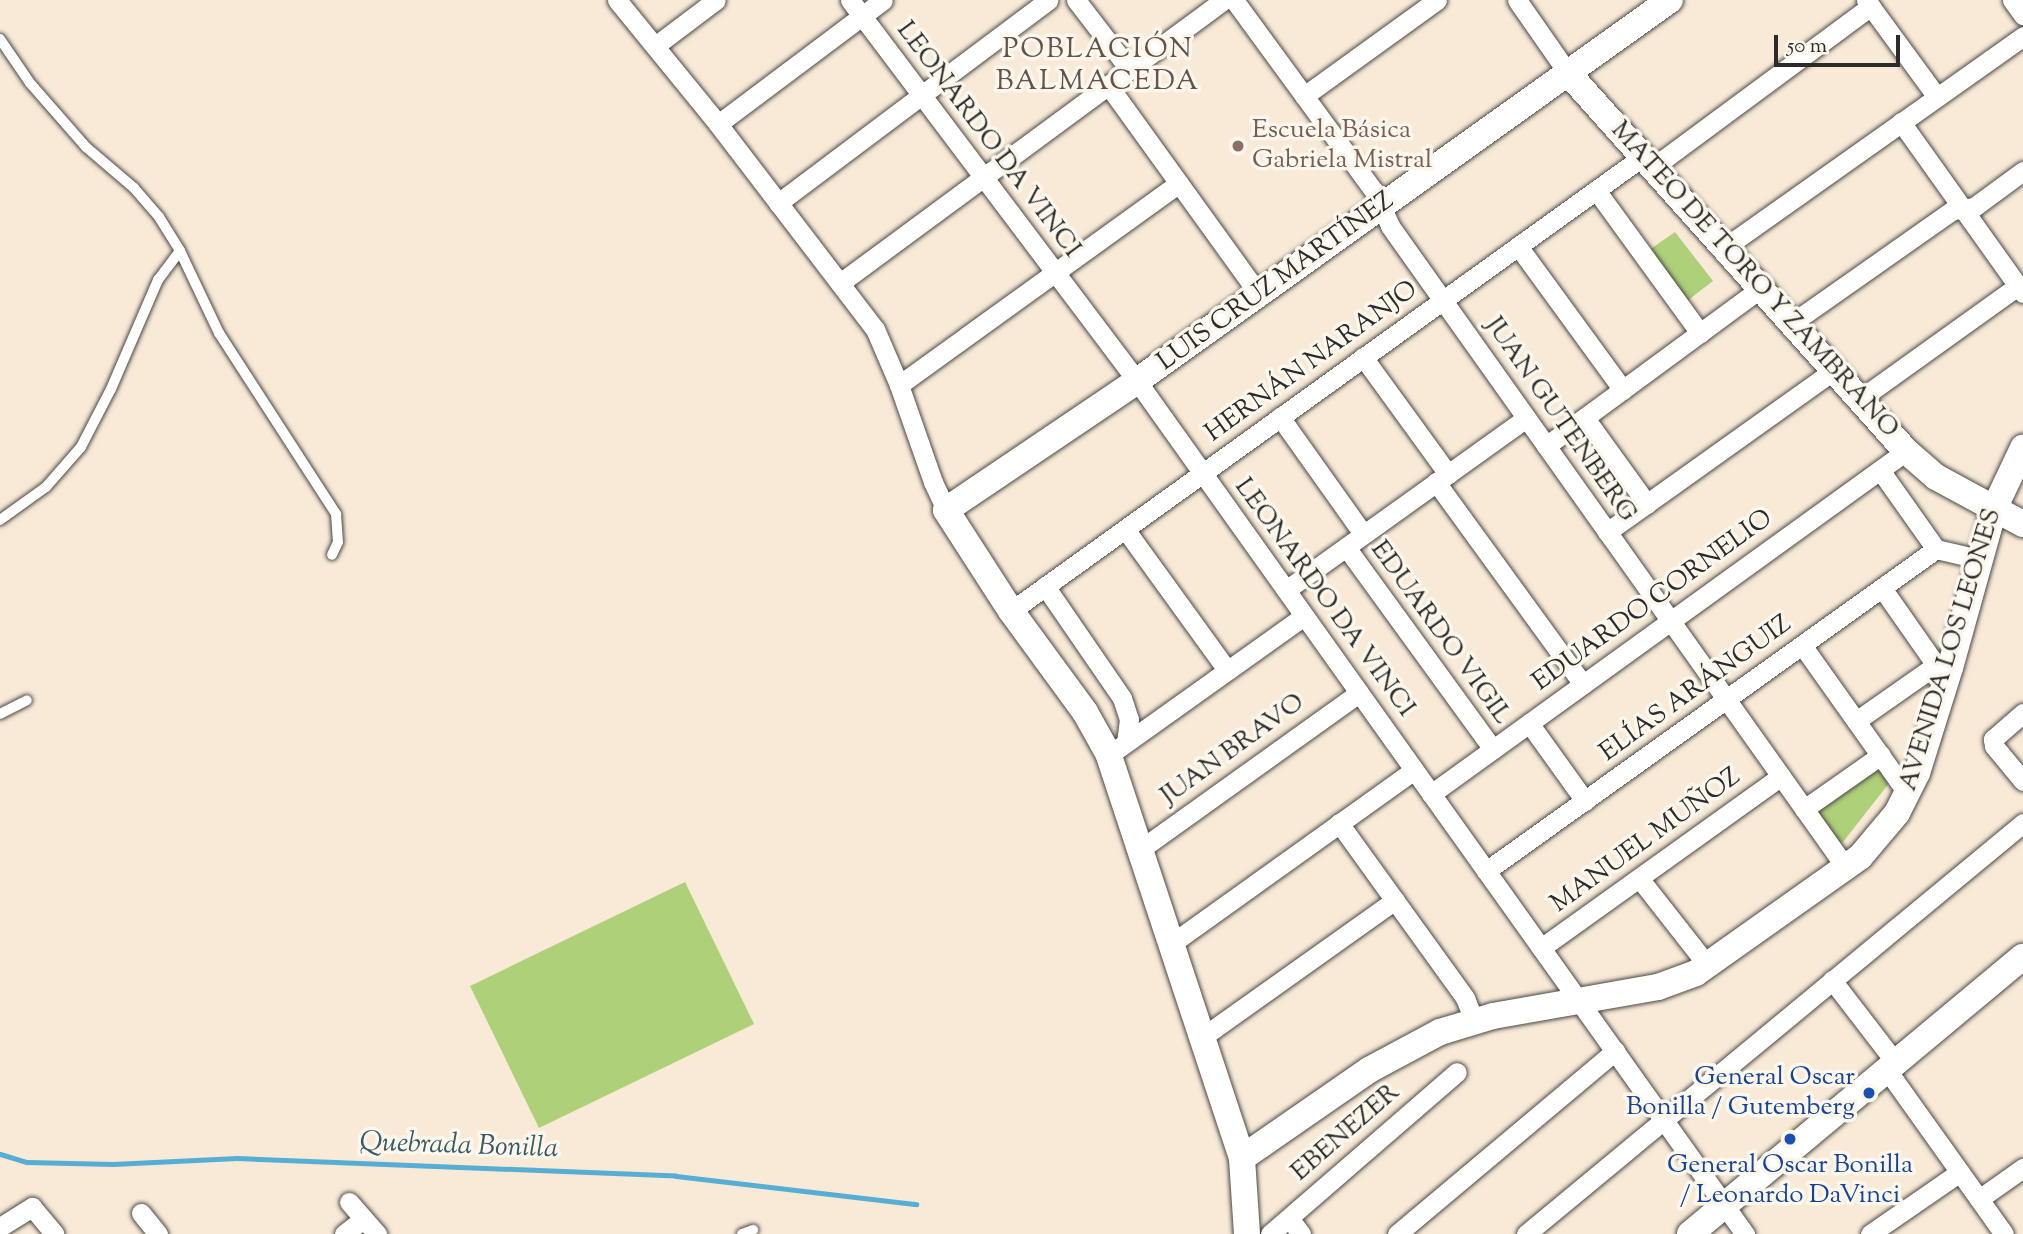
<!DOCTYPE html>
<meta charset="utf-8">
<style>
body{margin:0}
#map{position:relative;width:2023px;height:1234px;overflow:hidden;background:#f8ead6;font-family:"Sorts Mill Goudy",serif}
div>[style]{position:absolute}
.green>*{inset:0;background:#aed078}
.stream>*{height:5px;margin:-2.5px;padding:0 2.5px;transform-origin:2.5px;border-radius:2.5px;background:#57aed4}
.roads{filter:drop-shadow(0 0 2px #4a4845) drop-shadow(0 0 2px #4a4845)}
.lane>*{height:10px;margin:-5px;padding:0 5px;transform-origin:5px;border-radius:5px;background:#fff}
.street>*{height:19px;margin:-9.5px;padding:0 9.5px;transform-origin:9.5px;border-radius:9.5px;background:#fff}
.secondary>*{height:26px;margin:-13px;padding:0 13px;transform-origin:13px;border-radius:13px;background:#fff}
.dots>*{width:19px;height:19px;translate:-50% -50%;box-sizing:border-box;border:4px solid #fbf7ec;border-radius:50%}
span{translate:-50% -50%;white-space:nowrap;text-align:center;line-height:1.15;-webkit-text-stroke:7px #fbf7ec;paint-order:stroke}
.education-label{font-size:26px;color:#785e54}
.left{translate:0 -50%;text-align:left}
.street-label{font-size:26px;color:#2b2b2b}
.transit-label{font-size:26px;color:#164399}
.right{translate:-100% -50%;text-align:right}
.neighbourhood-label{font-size:28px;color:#65524e;letter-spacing:2px}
.water-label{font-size:28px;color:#3a5966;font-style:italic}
.scale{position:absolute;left:1774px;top:35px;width:126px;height:32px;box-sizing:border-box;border:4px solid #2b2b2b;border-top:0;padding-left:9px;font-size:21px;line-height:24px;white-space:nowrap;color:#2b2b2b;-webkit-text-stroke:5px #fbf7ec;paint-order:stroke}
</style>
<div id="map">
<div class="green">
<i style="clip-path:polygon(1675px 232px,1713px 281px,1687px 301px,1649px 250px)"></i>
<i style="clip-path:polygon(1877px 771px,1884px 773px,1890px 782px,1843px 842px,1835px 844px,1812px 810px)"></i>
<i style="clip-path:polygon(685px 882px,754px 1024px,539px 1128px,470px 986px)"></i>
</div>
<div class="stream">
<i style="left:0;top:1154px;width:28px;rotate:17deg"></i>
<i style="left:27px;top:1162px;width:86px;rotate:1.3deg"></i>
<i style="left:113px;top:1164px;width:124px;rotate:-2.8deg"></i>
<i style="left:237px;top:1158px;width:439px;rotate:2.3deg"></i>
<i style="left:676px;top:1176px;width:242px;rotate:6.7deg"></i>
</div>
<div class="roads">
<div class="lane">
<i style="left:0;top:39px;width:53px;rotate:55.7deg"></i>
<i style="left:30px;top:83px;width:85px;rotate:48.8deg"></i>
<i style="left:86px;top:147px;width:63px;rotate:40.5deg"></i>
<i style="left:134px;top:188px;width:38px;rotate:49deg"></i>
<i style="left:159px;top:217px;width:40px;rotate:58deg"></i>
<i style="left:180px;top:251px;width:91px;rotate:64.6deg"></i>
<i style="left:219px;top:333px;width:216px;rotate:57.1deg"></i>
<i style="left:336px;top:514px;width:28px;rotate:86deg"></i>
<i style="left:338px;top:542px;width:14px;rotate:115deg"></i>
<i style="left:0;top:520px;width:57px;rotate:-35.7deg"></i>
<i style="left:46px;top:487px;width:53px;rotate:-48.8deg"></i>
<i style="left:81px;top:447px;width:65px;rotate:-62.7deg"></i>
<i style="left:111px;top:389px;width:119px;rotate:-66.7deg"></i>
<i style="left:158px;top:280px;width:36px;rotate:-53deg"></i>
<i style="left:0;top:714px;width:30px;rotate:-27deg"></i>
<i style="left:742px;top:1234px;width:12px;rotate:-20deg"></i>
</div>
<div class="street">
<i style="left:617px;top:0;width:160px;rotate:50.8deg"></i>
<i style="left:718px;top:124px;width:258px;rotate:52.6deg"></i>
<i style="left:875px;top:329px;width:61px;rotate:66.8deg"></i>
<i style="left:899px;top:385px;width:103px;rotate:70.7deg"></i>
<i style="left:933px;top:482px;width:31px;rotate:65deg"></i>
<i style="left:850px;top:0;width:477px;rotate:53deg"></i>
<i style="left:1137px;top:381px;width:1048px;rotate:54.52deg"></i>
<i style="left:1076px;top:0;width:88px;rotate:52.4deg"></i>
<i style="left:1234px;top:0;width:237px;rotate:53.8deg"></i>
<i style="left:1374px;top:191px;width:38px;rotate:65deg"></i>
<i style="left:1390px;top:226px;width:789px;rotate:54.6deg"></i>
<i style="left:1517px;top:0;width:89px;rotate:55.1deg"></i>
<i style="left:1866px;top:0;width:120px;rotate:53.8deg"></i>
<i style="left:2012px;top:0;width:19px;rotate:54deg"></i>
<i style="left:655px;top:46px;width:76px;rotate:-37deg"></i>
<i style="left:1108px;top:85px;width:258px;rotate:54.2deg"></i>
<i style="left:1304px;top:96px;width:164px;rotate:-35.8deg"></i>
<i style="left:1901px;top:122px;width:210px;rotate:54.5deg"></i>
<i style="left:718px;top:124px;width:206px;rotate:-36.9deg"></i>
<i style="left:1652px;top:168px;width:272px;rotate:-36.5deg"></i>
<i style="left:1596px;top:190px;width:177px;rotate:54deg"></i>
<i style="left:778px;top:203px;width:338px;rotate:-36.9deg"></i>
<i style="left:1518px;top:246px;width:178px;rotate:53.9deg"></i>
<i style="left:1724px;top:248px;width:367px;rotate:-35.3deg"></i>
<i style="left:840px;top:283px;width:477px;rotate:-36.4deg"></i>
<i style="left:1792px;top:323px;width:197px;rotate:-35.1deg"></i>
<i style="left:1953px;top:210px;width:21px;rotate:-8deg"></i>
<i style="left:1974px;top:207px;width:61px;rotate:-36.3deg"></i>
<i style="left:1363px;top:357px;width:145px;rotate:54deg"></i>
<i style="left:899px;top:385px;width:345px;rotate:-35.8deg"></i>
<i style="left:1860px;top:399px;width:194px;rotate:-35.6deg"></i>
<i style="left:1280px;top:417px;width:143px;rotate:54.6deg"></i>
<i style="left:1585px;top:418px;width:106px;rotate:54.2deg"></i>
<i style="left:1546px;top:446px;width:267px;rotate:-36.3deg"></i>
<i style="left:1880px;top:470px;width:97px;rotate:54.7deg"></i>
<i style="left:1936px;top:549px;width:44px;rotate:13.1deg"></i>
<i style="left:1436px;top:482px;width:250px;rotate:54deg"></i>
<i style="left:1125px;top:529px;width:174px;rotate:54.1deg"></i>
<i style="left:1607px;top:532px;width:279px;rotate:-35.5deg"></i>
<i style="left:1346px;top:547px;width:250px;rotate:54deg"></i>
<i style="left:1045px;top:586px;width:136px;rotate:55.5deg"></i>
<i style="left:1122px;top:698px;width:22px;rotate:72deg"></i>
<i style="left:1129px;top:719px;width:23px;rotate:97deg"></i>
<i style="left:1882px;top:588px;width:94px;rotate:55deg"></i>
<i style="left:1936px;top:665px;width:14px;rotate:12deg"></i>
<i style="left:1286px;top:590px;width:295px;rotate:-35.6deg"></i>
<i style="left:1011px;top:611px;width:777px;rotate:-35.73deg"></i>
<i style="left:1802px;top:645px;width:183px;rotate:54.6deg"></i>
<i style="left:2023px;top:713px;width:40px;rotate:139deg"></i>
<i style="left:1993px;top:739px;width:7px;rotate:82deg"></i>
<i style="left:1994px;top:746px;width:45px;rotate:50.4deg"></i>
<i style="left:1856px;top:721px;width:98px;rotate:-35deg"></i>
<i style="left:1529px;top:723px;width:96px;rotate:54.3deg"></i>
<i style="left:1109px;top:755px;width:239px;rotate:-35.5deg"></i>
<i style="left:1431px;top:794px;width:586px;rotate:-35.83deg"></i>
<i style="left:1804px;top:809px;width:94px;rotate:-35deg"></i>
<i style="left:1339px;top:823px;width:216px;rotate:54.2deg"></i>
<i style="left:1465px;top:998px;width:24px;rotate:68deg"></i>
<i style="left:1138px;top:851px;width:272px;rotate:-35.6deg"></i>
<i style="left:1486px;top:871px;width:553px;rotate:-35.59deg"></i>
<i style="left:1639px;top:878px;width:112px;rotate:51.9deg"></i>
<i style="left:1171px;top:944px;width:299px;rotate:-35.6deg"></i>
<i style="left:1541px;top:948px;width:295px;rotate:-35.6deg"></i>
<i style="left:1832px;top:980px;width:105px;rotate:52.4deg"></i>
<i style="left:1201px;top:1038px;width:238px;rotate:-35.4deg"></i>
<i style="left:1887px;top:1070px;width:201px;rotate:54.5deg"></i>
<i style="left:1979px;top:1199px;width:54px;rotate:-35.2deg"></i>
<i style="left:349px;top:1202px;width:43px;rotate:48.8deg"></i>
<i style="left:141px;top:1213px;width:27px;rotate:51deg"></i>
<i style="left:1289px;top:1218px;width:20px;rotate:53deg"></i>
<i style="left:0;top:1227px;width:38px;rotate:-32deg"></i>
<i style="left:32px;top:1207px;width:35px;rotate:50deg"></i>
<i style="left:344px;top:1234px;width:24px;rotate:-38deg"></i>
<i style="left:1270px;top:1234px;width:247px;rotate:-40.9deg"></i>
<i style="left:1397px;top:1234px;width:285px;rotate:-40deg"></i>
<i style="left:1526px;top:1234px;width:645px;rotate:-39.59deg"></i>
<i style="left:1870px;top:1234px;width:109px;rotate:-34.6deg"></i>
</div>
<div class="secondary">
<i style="left:1568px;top:73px;width:507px;rotate:48.2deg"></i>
<i style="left:1906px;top:451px;width:40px;rotate:41deg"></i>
<i style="left:1936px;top:477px;width:99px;rotate:28.4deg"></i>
<i style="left:1242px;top:1158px;width:155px;rotate:-34.7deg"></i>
<i style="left:1369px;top:1070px;width:81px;rotate:-28.2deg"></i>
<i style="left:1440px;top:1032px;width:55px;rotate:-16.8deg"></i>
<i style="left:1493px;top:1016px;width:168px;rotate:-10deg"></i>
<i style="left:1658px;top:987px;width:40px;rotate:-20.2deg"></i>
<i style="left:1696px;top:973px;width:201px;rotate:-35.3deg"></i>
<i style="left:1860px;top:857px;width:57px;rotate:-49.9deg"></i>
<i style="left:1897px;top:813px;width:45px;rotate:-63.4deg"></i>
<i style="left:1917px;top:773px;width:110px;rotate:-72.6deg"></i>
<i style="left:1950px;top:668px;width:165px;rotate:-74.5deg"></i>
<i style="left:1994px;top:509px;width:68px;rotate:-64.6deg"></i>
<i style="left:1247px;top:1234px;width:76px;rotate:-93.8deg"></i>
<i style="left:1242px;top:1158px;width:424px;rotate:-108.3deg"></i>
<i style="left:1109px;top:755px;width:49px;rotate:-119.2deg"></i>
<i style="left:1085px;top:712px;width:125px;rotate:-126.2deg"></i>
<i style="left:1011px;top:611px;width:120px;rotate:-122.8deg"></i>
<i style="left:946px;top:510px;width:230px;rotate:-34deg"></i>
<i style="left:1137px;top:381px;width:655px;rotate:-35.56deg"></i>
<i style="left:1690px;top:1234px;width:433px;rotate:-39.8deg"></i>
</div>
</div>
<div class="dots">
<i style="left:1238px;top:146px;background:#8d6e63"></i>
<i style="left:1869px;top:1093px;background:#1a4fb4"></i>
<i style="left:1790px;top:1139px;background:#1a4fb4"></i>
</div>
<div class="education-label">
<span class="left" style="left:1252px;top:146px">Escuela Básica<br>Gabriela Mistral</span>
</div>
<div class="street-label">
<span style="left:988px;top:140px;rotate:53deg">LEONARDO DA VINCI</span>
<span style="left:1754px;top:280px;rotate:48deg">MATEO DE TORO Y ZAMBRANO</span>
<span style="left:1276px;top:282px;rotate:-36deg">LUIS CRUZ MARTÍNEZ</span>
<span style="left:1312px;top:362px;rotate:-36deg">HERNÁN NARANJO</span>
<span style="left:1560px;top:420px;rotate:55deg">JUAN GUTENBERG</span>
<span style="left:1324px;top:598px;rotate:54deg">LEONARDO DA VINCI</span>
<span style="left:1653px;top:601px;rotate:-36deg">EDUARDO CORNELIO</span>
<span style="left:1440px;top:633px;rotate:54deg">EDUARDO VIGIL</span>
<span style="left:1951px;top:650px;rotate:-73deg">AVENIDA LOS LEONES</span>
<span style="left:1696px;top:689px;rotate:-36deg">ELÍAS ARÁNGUIZ</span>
<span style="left:1233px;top:750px;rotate:-36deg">JUAN BRAVO</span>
<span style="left:1646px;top:841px;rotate:-36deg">MANUEL MUÑOZ</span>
<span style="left:1346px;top:1133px;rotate:-41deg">EBENEZER</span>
</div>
<div class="transit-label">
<span class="right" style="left:1855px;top:1093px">General Oscar<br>Bonilla / Gutemberg</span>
<span style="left:1790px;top:1181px">General Oscar Bonilla<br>/ Leonardo DaVinci</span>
</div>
<div class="neighbourhood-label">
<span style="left:1098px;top:66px">POBLACIÓN<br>BALMACEDA</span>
</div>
<div class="water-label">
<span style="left:459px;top:1146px;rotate:2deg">Quebrada Bonilla</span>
</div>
<div class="scale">50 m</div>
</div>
